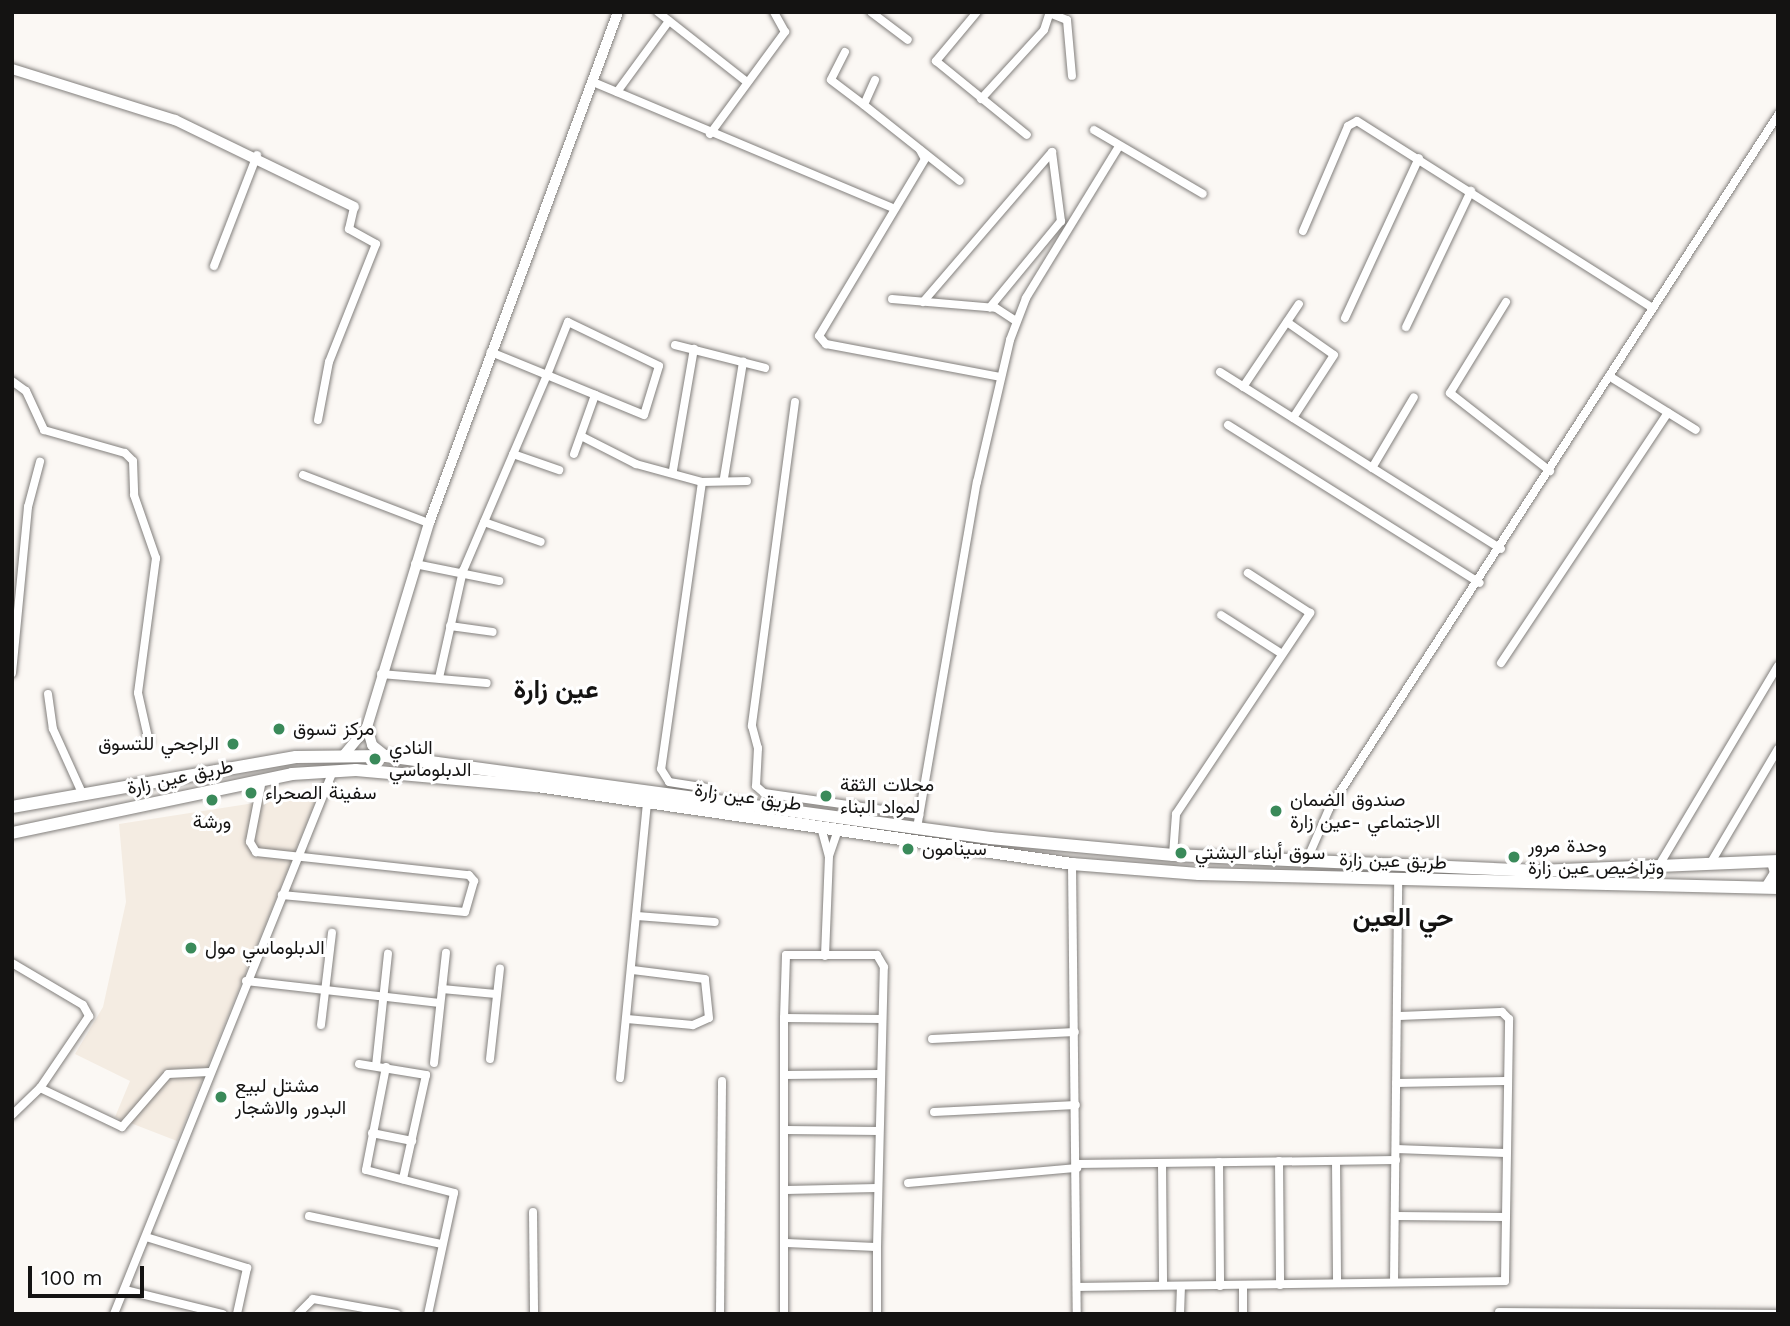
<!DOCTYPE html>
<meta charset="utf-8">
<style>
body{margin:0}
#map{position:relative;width:1790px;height:1326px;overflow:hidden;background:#fbf8f4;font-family:"Work Sans",Vazirmatn,sans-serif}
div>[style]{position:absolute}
.built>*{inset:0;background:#f4ece2}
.roads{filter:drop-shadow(0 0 2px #827f7c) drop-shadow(0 0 2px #827f7c)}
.street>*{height:8px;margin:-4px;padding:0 4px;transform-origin:4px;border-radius:4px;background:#fff}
.secondary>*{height:10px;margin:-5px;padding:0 5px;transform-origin:5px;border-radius:5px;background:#fff}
.primary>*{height:12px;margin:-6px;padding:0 6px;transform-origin:6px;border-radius:6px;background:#fff}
.dots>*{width:19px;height:19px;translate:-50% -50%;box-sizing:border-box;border:4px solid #fff;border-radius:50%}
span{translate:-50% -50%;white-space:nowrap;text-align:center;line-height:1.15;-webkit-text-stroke:6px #fff;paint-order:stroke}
.poi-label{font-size:19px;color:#141312}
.left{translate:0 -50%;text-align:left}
.right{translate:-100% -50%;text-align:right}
.street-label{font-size:19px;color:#141312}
.district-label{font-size:26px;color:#141312;font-weight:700}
.frame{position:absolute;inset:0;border:14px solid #141312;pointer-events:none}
.scale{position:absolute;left:28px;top:1266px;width:116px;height:32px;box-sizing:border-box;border:4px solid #141312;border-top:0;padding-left:9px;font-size:21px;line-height:24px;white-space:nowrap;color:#141312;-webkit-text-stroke:5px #fff;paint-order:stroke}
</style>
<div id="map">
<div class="built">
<i style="clip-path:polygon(319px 793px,177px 1141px,115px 1117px,130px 1081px,75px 1054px,103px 1007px,126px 902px,119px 824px)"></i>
</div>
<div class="roads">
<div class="street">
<i style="left:658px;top:12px;width:113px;rotate:38.2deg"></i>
<i style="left:871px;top:12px;width:46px;rotate:37.1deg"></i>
<i style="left:977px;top:12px;width:64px;rotate:129.9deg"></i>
<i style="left:936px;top:61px;width:117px;rotate:39.1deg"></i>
<i style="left:1052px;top:14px;width:16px;rotate:22deg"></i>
<i style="left:1067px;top:20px;width:56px;rotate:84.9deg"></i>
<i style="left:845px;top:52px;width:31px;rotate:117deg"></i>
<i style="left:831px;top:80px;width:41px;rotate:37.1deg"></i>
<i style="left:875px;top:80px;width:27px;rotate:114deg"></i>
<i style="left:864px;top:105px;width:122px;rotate:38.4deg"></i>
<i style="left:593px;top:82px;width:323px;rotate:22.8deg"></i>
<i style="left:617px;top:92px;width:88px;rotate:-53.8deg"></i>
<i style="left:981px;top:99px;width:93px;rotate:-47.6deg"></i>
<i style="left:1044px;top:30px;width:19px;rotate:-72deg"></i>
<i style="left:1094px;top:130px;width:126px;rotate:30.4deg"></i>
<i style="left:710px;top:134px;width:127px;rotate:-53.7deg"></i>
<i style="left:785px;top:32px;width:23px;rotate:-119deg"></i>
<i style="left:920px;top:150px;width:10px;rotate:61deg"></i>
<i style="left:925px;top:159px;width:206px;rotate:120.9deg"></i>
<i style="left:819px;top:336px;width:11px;rotate:49deg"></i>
<i style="left:826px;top:344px;width:177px;rotate:10.7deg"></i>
<i style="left:1303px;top:231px;width:114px;rotate:-66.8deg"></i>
<i style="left:1348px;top:126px;width:10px;rotate:-29deg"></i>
<i style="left:1357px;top:121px;width:350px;rotate:32.3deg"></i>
<i style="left:214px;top:266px;width:119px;rotate:-68.8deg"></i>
<i style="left:892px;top:299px;width:104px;rotate:4.9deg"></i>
<i style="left:996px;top:308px;width:24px;rotate:33deg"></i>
<i style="left:923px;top:302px;width:198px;rotate:-49.3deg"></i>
<i style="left:1052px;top:152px;width:70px;rotate:82.6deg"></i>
<i style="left:1061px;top:221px;width:112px;rotate:129.5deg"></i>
<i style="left:1506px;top:302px;width:107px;rotate:121.6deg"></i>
<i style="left:1450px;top:393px;width:127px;rotate:38deg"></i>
<i style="left:1345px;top:318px;width:176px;rotate:-65.2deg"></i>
<i style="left:1287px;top:322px;width:57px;rotate:35.1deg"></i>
<i style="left:1334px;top:355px;width:75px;rotate:123.1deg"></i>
<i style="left:1406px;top:327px;width:151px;rotate:-64.5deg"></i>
<i style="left:675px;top:345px;width:93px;rotate:14.3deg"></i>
<i style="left:1220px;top:372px;width:332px;rotate:32.2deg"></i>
<i style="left:1609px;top:376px;width:102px;rotate:31.8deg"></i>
<i style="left:12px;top:381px;width:17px;rotate:36deg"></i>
<i style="left:26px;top:391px;width:43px;rotate:65.2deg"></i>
<i style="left:44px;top:430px;width:84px;rotate:15.9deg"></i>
<i style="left:125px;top:453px;width:11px;rotate:45deg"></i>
<i style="left:133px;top:461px;width:34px;rotate:88deg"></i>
<i style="left:134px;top:495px;width:67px;rotate:70.8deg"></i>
<i style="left:156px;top:558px;width:136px;rotate:97.6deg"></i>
<i style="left:138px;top:693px;width:50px;rotate:77.3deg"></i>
<i style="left:1243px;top:387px;width:100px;rotate:-56deg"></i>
<i style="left:795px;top:402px;width:327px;rotate:97.6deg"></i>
<i style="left:752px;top:726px;width:23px;rotate:75deg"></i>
<i style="left:758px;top:748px;width:38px;rotate:93deg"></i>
<i style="left:756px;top:786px;width:11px;rotate:41deg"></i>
<i style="left:764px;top:793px;width:157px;rotate:8.1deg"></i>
<i style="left:318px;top:420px;width:59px;rotate:-79.3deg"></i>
<i style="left:329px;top:362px;width:127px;rotate:-68.3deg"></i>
<i style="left:376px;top:244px;width:31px;rotate:-151deg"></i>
<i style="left:349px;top:229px;width:23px;rotate:-77deg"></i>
<i style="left:1228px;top:425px;width:297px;rotate:32.1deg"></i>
<i style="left:581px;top:436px;width:62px;rotate:27deg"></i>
<i style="left:636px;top:464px;width:68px;rotate:15.3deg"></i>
<i style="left:702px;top:482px;width:45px;rotate:-1.3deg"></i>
<i style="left:513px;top:454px;width:49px;rotate:19.2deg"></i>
<i style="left:574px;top:454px;width:63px;rotate:-70.4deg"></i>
<i style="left:1372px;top:468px;width:82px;rotate:-59.4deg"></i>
<i style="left:673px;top:470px;width:123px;rotate:-80.2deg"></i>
<i style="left:303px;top:475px;width:135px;rotate:20.9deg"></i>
<i style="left:724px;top:478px;width:118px;rotate:-80.7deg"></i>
<i style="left:702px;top:482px;width:290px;rotate:98.1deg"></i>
<i style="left:661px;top:769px;width:15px;rotate:58deg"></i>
<i style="left:669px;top:782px;width:37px;rotate:9deg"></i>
<i style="left:484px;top:522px;width:60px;rotate:19.3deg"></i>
<i style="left:415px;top:564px;width:86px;rotate:11.4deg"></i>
<i style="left:1221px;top:615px;width:72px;rotate:32.6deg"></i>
<i style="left:450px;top:626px;width:43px;rotate:7.9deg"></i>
<i style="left:1501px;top:663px;width:301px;rotate:-56.3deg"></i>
<i style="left:12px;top:673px;width:167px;rotate:-84.5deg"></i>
<i style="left:28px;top:507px;width:47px;rotate:-75.1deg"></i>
<i style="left:381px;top:674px;width:106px;rotate:4.9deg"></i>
<i style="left:439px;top:678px;width:110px;rotate:-77.4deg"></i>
<i style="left:463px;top:571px;width:213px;rotate:-66.8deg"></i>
<i style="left:547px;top:375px;width:57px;rotate:-68.4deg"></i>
<i style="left:568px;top:322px;width:101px;rotate:25.8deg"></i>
<i style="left:659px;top:366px;width:51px;rotate:107deg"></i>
<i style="left:644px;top:415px;width:105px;rotate:-157.6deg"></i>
<i style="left:547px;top:375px;width:61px;rotate:-157.7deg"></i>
<i style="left:48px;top:694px;width:35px;rotate:82deg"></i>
<i style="left:53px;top:729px;width:70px;rotate:65.6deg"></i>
<i style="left:262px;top:780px;width:63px;rotate:101deg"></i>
<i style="left:250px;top:842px;width:12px;rotate:59deg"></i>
<i style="left:256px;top:852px;width:214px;rotate:6.2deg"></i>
<i style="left:469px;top:875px;width:8px;rotate:50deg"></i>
<i style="left:474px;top:881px;width:32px;rotate:106deg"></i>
<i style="left:465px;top:912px;width:184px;rotate:-174.7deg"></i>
<i style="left:821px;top:827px;width:30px;rotate:75deg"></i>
<i style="left:829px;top:856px;width:100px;rotate:92.3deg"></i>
<i style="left:917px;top:828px;width:351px;rotate:-80.2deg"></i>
<i style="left:977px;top:482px;width:146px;rotate:-76.9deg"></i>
<i style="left:1010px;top:340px;width:45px;rotate:-69.1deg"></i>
<i style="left:1026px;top:298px;width:178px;rotate:-58.5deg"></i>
<i style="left:1173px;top:855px;width:41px;rotate:-85.8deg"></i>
<i style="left:1176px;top:814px;width:242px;rotate:-56.3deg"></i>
<i style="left:1310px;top:613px;width:74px;rotate:-147.2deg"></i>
<i style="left:829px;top:856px;width:28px;rotate:-71deg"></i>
<i style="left:1306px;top:862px;width:58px;rotate:-66.5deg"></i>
<i style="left:1329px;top:809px;width:827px;rotate:-57.1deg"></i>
<i style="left:1072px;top:864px;width:450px;rotate:89.4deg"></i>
<i style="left:1710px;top:864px;width:134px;rotate:-59.4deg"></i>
<i style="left:1658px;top:867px;width:234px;rotate:-59.2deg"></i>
<i style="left:637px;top:916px;width:78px;rotate:4.4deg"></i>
<i style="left:12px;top:963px;width:82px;rotate:30.6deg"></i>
<i style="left:83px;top:1005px;width:13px;rotate:61deg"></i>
<i style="left:89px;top:1016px;width:87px;rotate:124.2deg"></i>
<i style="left:40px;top:1088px;width:39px;rotate:136deg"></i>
<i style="left:246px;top:981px;width:195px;rotate:6.5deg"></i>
<i style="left:442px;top:989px;width:54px;rotate:5.3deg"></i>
<i style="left:784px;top:1018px;width:296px;rotate:90deg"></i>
<i style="left:627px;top:1019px;width:66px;rotate:5.2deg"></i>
<i style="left:693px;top:1025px;width:17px;rotate:-24deg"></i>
<i style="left:709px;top:1018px;width:39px;rotate:-96deg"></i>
<i style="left:705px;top:979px;width:73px;rotate:-172.9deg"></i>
<i style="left:321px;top:1025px;width:93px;rotate:-83.2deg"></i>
<i style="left:932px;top:1039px;width:143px;rotate:-2.8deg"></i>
<i style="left:490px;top:1059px;width:91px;rotate:-83.7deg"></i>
<i style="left:434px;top:1063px;width:111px;rotate:-83.8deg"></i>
<i style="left:359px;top:1064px;width:68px;rotate:9.3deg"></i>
<i style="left:426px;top:1075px;width:107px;rotate:102.5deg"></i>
<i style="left:376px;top:1066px;width:113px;rotate:-83.9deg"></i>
<i style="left:386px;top:1067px;width:105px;rotate:101deg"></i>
<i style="left:366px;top:1170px;width:91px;rotate:14.6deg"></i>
<i style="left:454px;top:1193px;width:124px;rotate:102.1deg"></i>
<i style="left:784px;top:1075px;width:95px;rotate:-0.6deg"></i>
<i style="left:620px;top:1078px;width:277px;rotate:-84.4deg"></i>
<i style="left:1396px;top:1083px;width:109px;rotate:-1.1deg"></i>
<i style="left:40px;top:1088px;width:91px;rotate:25.4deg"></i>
<i style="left:122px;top:1127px;width:70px;rotate:-49deg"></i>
<i style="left:168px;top:1074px;width:41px;rotate:-2.8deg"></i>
<i style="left:934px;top:1112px;width:142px;rotate:-2.8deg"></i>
<i style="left:786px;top:1130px;width:92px;rotate:0.6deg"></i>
<i style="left:372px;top:1133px;width:41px;rotate:11.3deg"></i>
<i style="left:1396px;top:1149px;width:109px;rotate:2.1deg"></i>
<i style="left:1279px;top:1161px;width:124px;rotate:89.5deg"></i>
<i style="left:1336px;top:1161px;width:122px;rotate:89.5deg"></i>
<i style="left:1219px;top:1162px;width:124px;rotate:89.5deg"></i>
<i style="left:1162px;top:1163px;width:122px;rotate:89.5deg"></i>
<i style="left:1077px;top:1164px;width:319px;rotate:-0.7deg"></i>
<i style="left:908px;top:1183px;width:170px;rotate:-5.1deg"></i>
<i style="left:786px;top:1190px;width:91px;rotate:-1.3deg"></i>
<i style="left:533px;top:1212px;width:102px;rotate:89.4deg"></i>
<i style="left:309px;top:1216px;width:136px;rotate:11.9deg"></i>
<i style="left:1395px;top:1216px;width:111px;rotate:0.5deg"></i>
<i style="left:146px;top:1237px;width:106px;rotate:17.1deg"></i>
<i style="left:247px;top:1268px;width:47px;rotate:102.3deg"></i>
<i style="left:785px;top:1243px;width:92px;rotate:2.5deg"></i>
<i style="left:877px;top:1247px;width:280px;rotate:-88.6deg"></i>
<i style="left:884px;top:967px;width:14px;rotate:-120deg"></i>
<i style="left:877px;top:955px;width:91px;rotate:180deg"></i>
<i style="left:786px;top:955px;width:63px;rotate:91.8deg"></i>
<i style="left:784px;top:1018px;width:98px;rotate:0.6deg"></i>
<i style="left:1394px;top:1282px;width:402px;rotate:-89.4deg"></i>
<i style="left:1078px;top:1287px;width:427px;rotate:-0.8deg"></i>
<i style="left:1505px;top:1281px;width:262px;rotate:-89.1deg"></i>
<i style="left:1509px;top:1019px;width:10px;rotate:-135deg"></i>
<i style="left:1502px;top:1012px;width:105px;rotate:177.8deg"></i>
<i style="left:125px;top:1290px;width:101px;rotate:13.8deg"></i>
<i style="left:1499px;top:1312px;width:278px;rotate:0.4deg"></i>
<i style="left:114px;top:1314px;width:585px;rotate:-68.04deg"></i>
<i style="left:298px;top:1314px;width:21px;rotate:-45deg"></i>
<i style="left:313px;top:1299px;width:85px;rotate:10.1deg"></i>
<i style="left:720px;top:1314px;width:233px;rotate:-89.5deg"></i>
<i style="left:877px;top:1314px;width:67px;rotate:-90deg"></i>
<i style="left:1180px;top:1314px;width:27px;rotate:-88deg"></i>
<i style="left:1243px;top:1314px;width:28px;rotate:-90deg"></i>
</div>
<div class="secondary">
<i style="left:12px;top:69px;width:171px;rotate:17.4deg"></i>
<i style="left:175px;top:120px;width:199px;rotate:25.9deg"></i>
<i style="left:367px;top:727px;width:19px;rotate:74deg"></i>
<i style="left:372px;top:745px;width:18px;rotate:38deg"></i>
<i style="left:343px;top:756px;width:38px;rotate:-50deg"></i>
<i style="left:367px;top:727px;width:213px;rotate:-73.1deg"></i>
<i style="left:429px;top:523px;width:545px;rotate:-69.7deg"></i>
</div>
<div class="primary">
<i style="left:12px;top:807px;width:288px;rotate:-10deg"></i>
<i style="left:296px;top:757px;width:90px;rotate:-0.6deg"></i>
<i style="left:386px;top:756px;width:610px;rotate:7.73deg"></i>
<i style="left:990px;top:838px;width:184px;rotate:5.3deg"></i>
<i style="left:1173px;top:855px;width:366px;rotate:2.5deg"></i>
<i style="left:1539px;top:871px;width:239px;rotate:-2.4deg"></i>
<i style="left:12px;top:833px;width:286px;rotate:-11.9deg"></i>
<i style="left:292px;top:774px;width:64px;rotate:-3.6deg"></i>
<i style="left:356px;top:770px;width:182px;rotate:5.1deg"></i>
<i style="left:537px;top:786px;width:541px;rotate:8.29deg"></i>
<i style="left:1072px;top:864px;width:127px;rotate:4.5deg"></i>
<i style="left:1199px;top:874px;width:579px;rotate:1.39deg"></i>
<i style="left:1768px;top:886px;width:15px;rotate:-58deg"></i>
<i style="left:1776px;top:873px;width:11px;rotate:-105deg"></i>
</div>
</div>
<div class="dots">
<i style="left:279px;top:729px;background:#3a8a5a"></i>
<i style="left:233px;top:744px;background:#3a8a5a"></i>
<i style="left:375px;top:759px;background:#3a8a5a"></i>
<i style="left:251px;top:793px;background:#3a8a5a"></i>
<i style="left:826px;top:796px;background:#3a8a5a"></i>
<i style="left:212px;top:800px;background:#3a8a5a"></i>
<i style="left:1276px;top:811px;background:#3a8a5a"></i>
<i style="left:908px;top:849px;background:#3a8a5a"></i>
<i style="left:1181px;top:853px;background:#3a8a5a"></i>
<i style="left:1514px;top:857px;background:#3a8a5a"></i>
<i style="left:191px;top:948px;background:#3a8a5a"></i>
<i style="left:221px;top:1097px;background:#3a8a5a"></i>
</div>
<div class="poi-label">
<span class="left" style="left:293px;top:729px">مركز تسوق</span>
<span class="right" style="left:219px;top:744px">الراجحي للتسوق</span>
<span class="left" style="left:389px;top:759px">النادي<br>الدبلوماسي</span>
<span class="left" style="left:840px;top:796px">محلات الثقة<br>لمواد البناء</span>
<span class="left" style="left:265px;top:793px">سفينة الصحراء</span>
<span class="left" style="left:1290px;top:811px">صندوق الضمان<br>الاجتماعي -عين زارة</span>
<span style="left:212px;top:822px">ورشة</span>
<span class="left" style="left:1528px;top:857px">وحدة مرور<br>وتراخيص عين زارة</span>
<span class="left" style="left:922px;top:849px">سينامون</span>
<span class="left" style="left:1195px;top:853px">سوق أبناء البشتي</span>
<span class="left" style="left:205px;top:948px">الدبلوماسي مول</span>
<span class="left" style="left:235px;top:1097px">مشتل لبيع<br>البدور والاشجار</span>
</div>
<div class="street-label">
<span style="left:180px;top:777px;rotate:-12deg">طريق عين زارة</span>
<span style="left:748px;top:797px;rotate:8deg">طريق عين زارة</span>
<span style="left:1393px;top:861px;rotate:2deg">طريق عين زارة</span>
</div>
<div class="district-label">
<span style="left:556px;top:690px">عين زارة</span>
<span style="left:1403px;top:918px">حي العين</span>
</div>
<div class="frame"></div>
<div class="scale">100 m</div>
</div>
